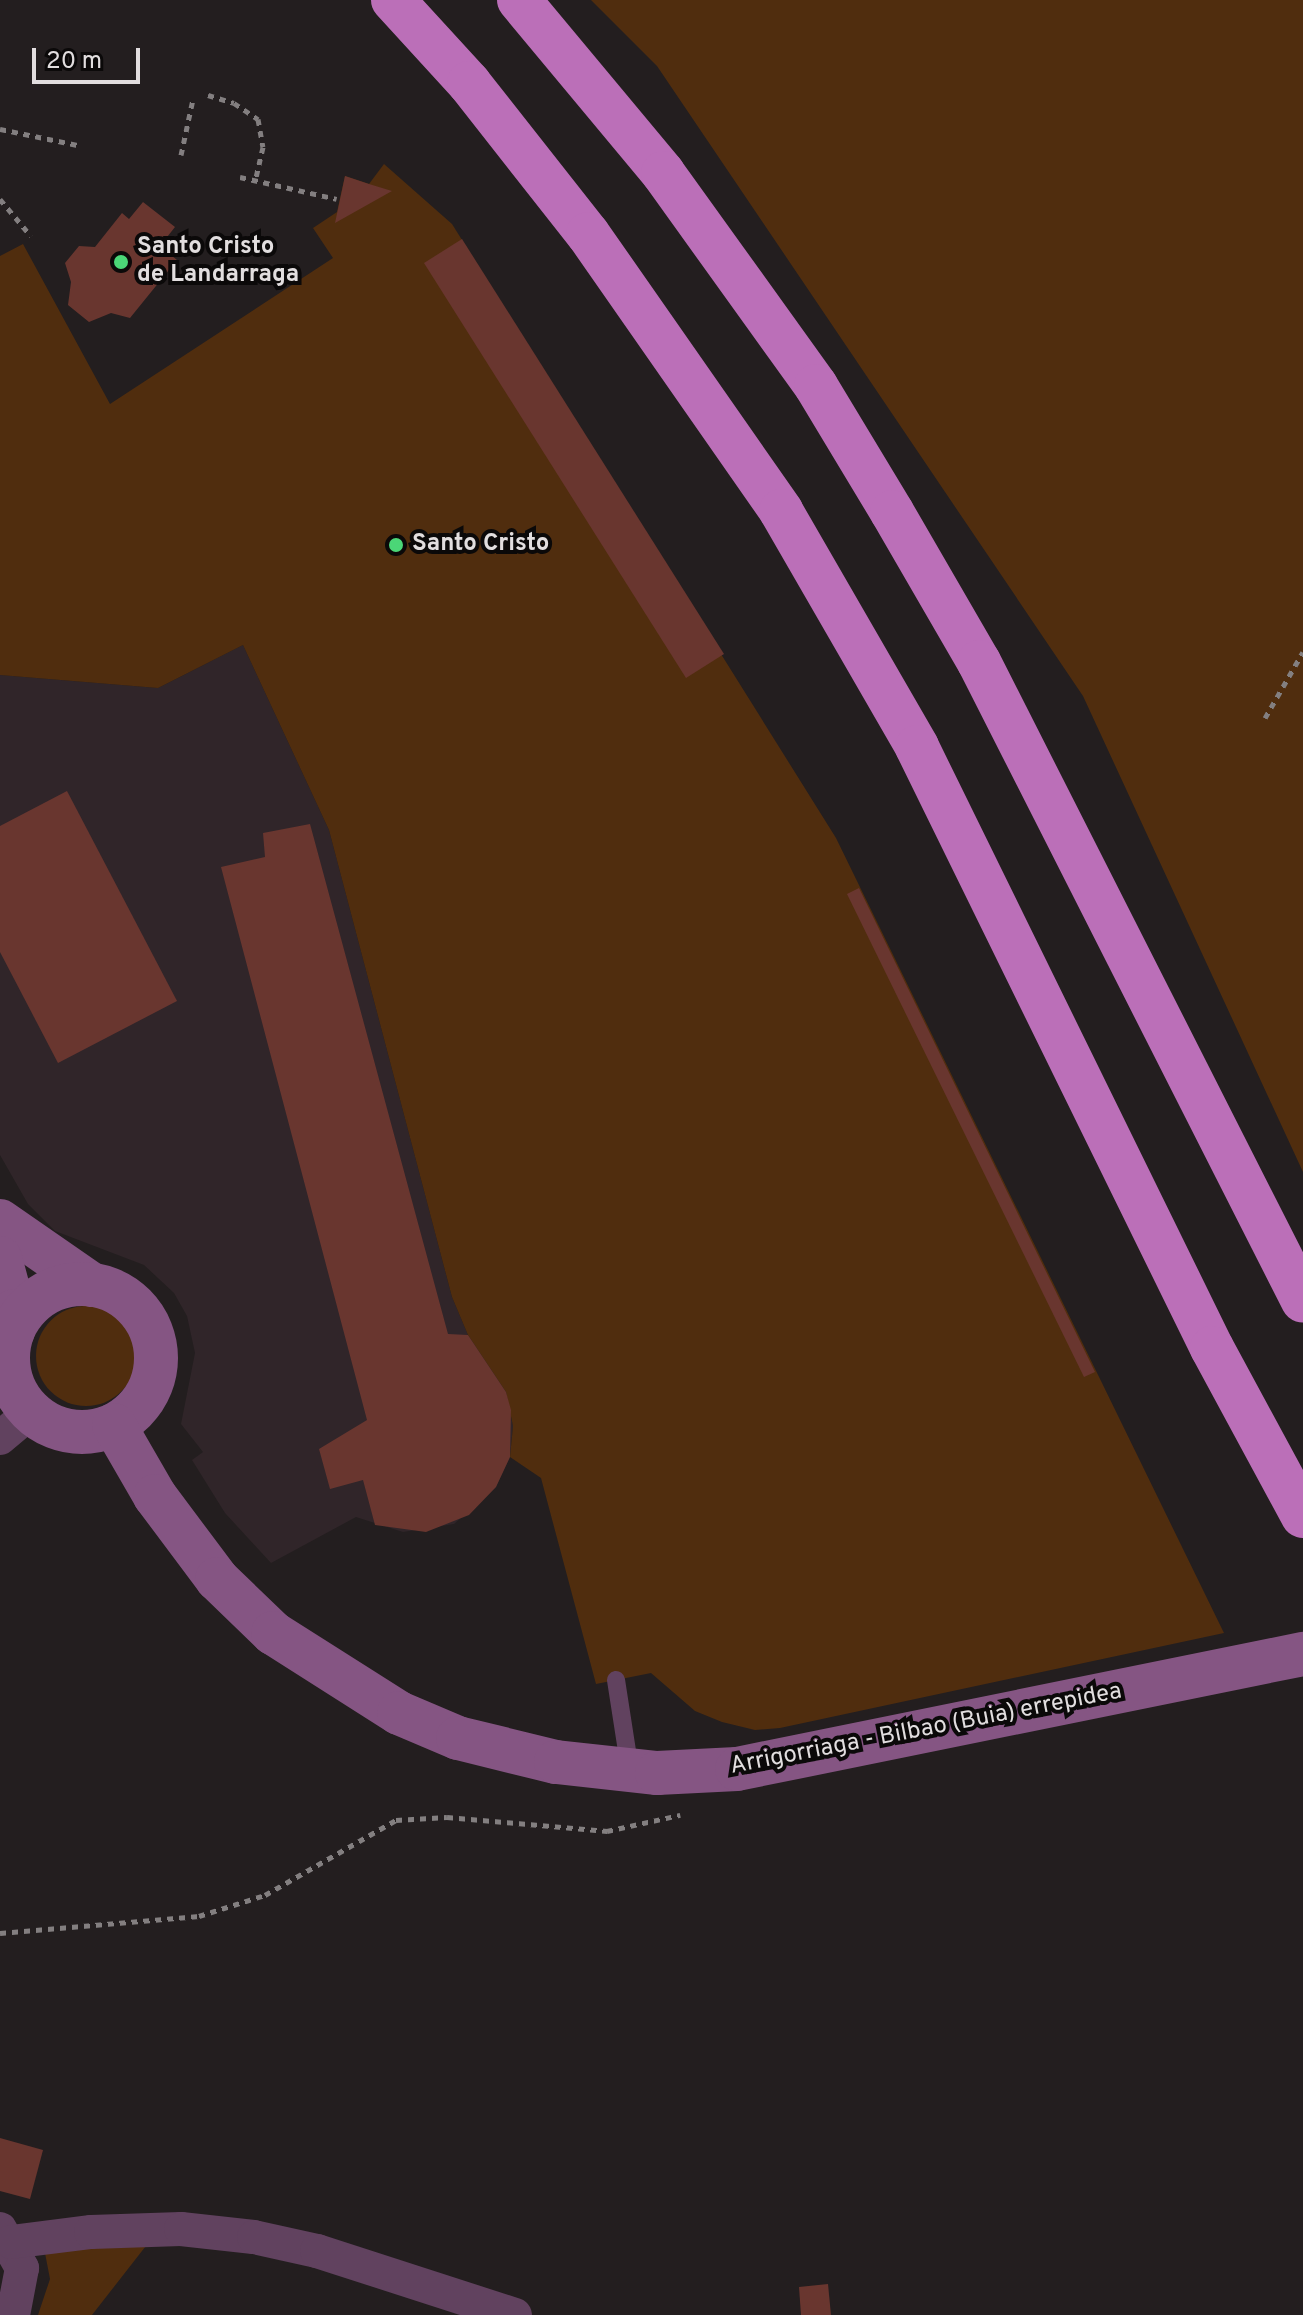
<!DOCTYPE html>
<style>
body{margin:0}
#map{position:relative;width:1303px;height:2315px;overflow:hidden;background:#231e1f;font-family:Overpass,sans-serif}
div>[style]{position:absolute}
.built>*{inset:0;background:#302529}
.green>*{inset:0;background:#502d0e}
.round{border-radius:50%}
.building>*{inset:0;background:#69362f}
.path>*{height:5px;margin-top:-2.5px;transform-origin:0;background:repeating-linear-gradient(90deg,#837f80 0 6px,transparent 0 12px)}
.lane>*{height:18px;margin:-9px;padding:0 9px;transform-origin:9px;border-radius:9px;background:#61425f}
.street>*{height:34px;margin:-17px;padding:0 17px;transform-origin:17px;border-radius:17px;background:#61425f}
.secondary>*{height:44px;margin:-22px;padding:0 22px;transform-origin:22px;border-radius:22px;background:#855583}
.secondary>.ring{margin:-22px;padding:0;box-sizing:content-box;background:none;border:44px solid #855583;border-radius:50%}
.highway>*{height:44px;margin:-22px;padding:0 22px;transform-origin:22px;border-radius:22px;background:#bb6fb8}
.dots>*{width:22px;height:22px;translate:-50% -50%;box-sizing:border-box;border:4px solid #0b0909;border-radius:50%}
span{translate:-50% -50%;white-space:nowrap;text-align:center;line-height:1.15;-webkit-text-stroke:8px #0b0909;paint-order:stroke}
.poi-label{font-size:24px;color:#e2dedf;font-weight:700}
.left{translate:0 -50%;text-align:left}
.street-label{font-size:24px;color:#e2dedf}
.scale{position:absolute;left:32px;top:48px;width:108px;height:36px;box-sizing:border-box;border:4px solid #e2dedf;border-top:0;padding-left:10px;font-size:24px;line-height:28px;white-space:nowrap;color:#e2dedf;-webkit-text-stroke:6px #0b0909;paint-order:stroke}
</style>
<div id="map">
<div class="built">
<i style="clip-path:polygon(243px 645px,329px 830px,452px 1297px,468px 1335px,506px 1392px,513px 1426px,510px 1457px,496px 1487px,454px 1524px,403px 1532px,356px 1517px,271px 1563px,225px 1513px,192px 1460px,203px 1452px,181px 1424px,195px 1353px,187px 1316px,174px 1293px,144px 1265px,55px 1231px,28px 1204px,0 1155px,0 675px,158px 688px)"></i>
</div>
<div class="green">
<i style="clip-path:polygon(591px 0,1303px 0,1303px 1172px,1083px 696px,657px 66px)"></i>
<i style="clip-path:polygon(384px 164px,452px 224px,836px 838px,1224px 1633px,780px 1728px,755px 1730px,722px 1722px,695px 1711px,651px 1673px,596px 1684px,541px 1478px,510px 1457px,513px 1426px,506px 1392px,468px 1335px,452px 1297px,329px 830px,243px 645px,158px 688px,0 675px,0 256px,23px 244px,110px 404px,333px 258px,313px 228px,337px 212px,345px 176px,369px 184px)"></i>
<i class="round" style="left:36px;top:1306px;width:100px;height:100px"></i>
<i style="clip-path:polygon(149px 2242px,92px 2315px,38px 2315px,50px 2279px,44px 2248px)"></i>
</div>
<div class="building">
<i style="clip-path:polygon(345px 176px,369px 184px,392px 191px,335px 223px)"></i>
<i style="clip-path:polygon(143px 202px,175px 227px,160px 246px,177px 260px,130px 318px,111px 313px,89px 322px,68px 305px,71px 282px,65px 263px,79px 246px,95px 247px,122px 213px,129px 219px)"></i>
<i style="clip-path:polygon(462px 239px,724px 654px,686px 678px,424px 263px)"></i>
<i style="clip-path:polygon(67px 791px,177px 1001px,58px 1063px,0 952px,0 826px)"></i>
<i style="clip-path:polygon(310px 824px,448px 1334px,468px 1335px,506px 1392px,511px 1410px,510px 1457px,496px 1487px,469px 1515px,426px 1532px,375px 1525px,363px 1480px,330px 1489px,319px 1449px,367px 1420px,221px 867px,265px 857px,263px 833px)"></i>
<i style="clip-path:polygon(859px 888px,1095px 1372px,1084px 1377px,847px 894px)"></i>
<i style="clip-path:polygon(0 2138px,43px 2150px,30px 2199px,0 2191px)"></i>
<i style="clip-path:polygon(828px 2284px,831px 2315px,801px 2315px,799px 2287px)"></i>
</div>
<div class="path">
<i style="left:208px;top:95px;width:27px;rotate:17deg"></i>
<i style="left:234px;top:103px;width:29px;rotate:34deg"></i>
<i style="left:258px;top:119px;width:28px;rotate:80deg"></i>
<i style="left:263px;top:147px;width:35px;rotate:103deg"></i>
<i style="left:0;top:129px;width:79px;rotate:11.7deg"></i>
<i style="left:181px;top:155px;width:57px;rotate:-77.9deg"></i>
<i style="left:240px;top:177px;width:99px;rotate:12.8deg"></i>
<i style="left:0;top:199px;width:48px;rotate:50deg"></i>
<i style="left:1265px;top:718px;width:76px;rotate:-60.1deg"></i>
<i style="left:0;top:1933px;width:200px;rotate:-4.9deg"></i>
<i style="left:199px;top:1916px;width:69px;rotate:-17.7deg"></i>
<i style="left:265px;top:1895px;width:151px;rotate:-29.8deg"></i>
<i style="left:396px;top:1820px;width:51px;rotate:-3.4deg"></i>
<i style="left:447px;top:1817px;width:161px;rotate:5deg"></i>
<i style="left:607px;top:1831px;width:75px;rotate:-12.4deg"></i>
</div>
<div class="lane">
<i style="left:616px;top:1680px;width:91px;rotate:81.2deg"></i>
</div>
<div class="street">
<i style="left:0;top:1438px;width:40px;rotate:-40deg"></i>
<i style="left:0;top:2229px;width:45px;rotate:60.6deg"></i>
<i style="left:22px;top:2268px;width:48px;rotate:100.8deg"></i>
<i style="left:11px;top:2242px;width:81px;rotate:-7.1deg"></i>
<i style="left:91px;top:2232px;width:90px;rotate:-1.9deg"></i>
<i style="left:181px;top:2229px;width:73px;rotate:6.3deg"></i>
<i style="left:254px;top:2237px;width:65px;rotate:12.5deg"></i>
<i style="left:317px;top:2251px;width:208px;rotate:17.9deg"></i>
</div>
<div class="secondary">
<i style="left:0;top:1221px;width:112px;rotate:34.8deg"></i>
<i style="left:0;top:1258px;width:55px;rotate:75.2deg"></i>
<i style="left:14px;top:1311px;width:20px;rotate:93deg"></i>
<i class="ring" style="left:8px;top:1284px;width:104px;height:104px"></i>
<i style="left:114px;top:1425px;width:82px;rotate:60deg"></i>
<i style="left:155px;top:1496px;width:104px;rotate:53.2deg"></i>
<i style="left:217px;top:1579px;width:78px;rotate:44deg"></i>
<i style="left:273px;top:1633px;width:149px;rotate:32.4deg"></i>
<i style="left:399px;top:1713px;width:64px;rotate:23deg"></i>
<i style="left:458px;top:1738px;width:101px;rotate:13.8deg"></i>
<i style="left:556px;top:1762px;width:102px;rotate:6.2deg"></i>
<i style="left:657px;top:1773px;width:80px;rotate:-2.9deg"></i>
<i style="left:737px;top:1769px;width:578px;rotate:-11.49deg"></i>
</div>
<div class="highway">
<i style="left:393px;top:0;width:113px;rotate:47.5deg"></i>
<i style="left:469px;top:83px;width:192px;rotate:51.8deg"></i>
<i style="left:588px;top:234px;width:338px;rotate:55.1deg"></i>
<i style="left:781px;top:511px;width:272px;rotate:60deg"></i>
<i style="left:917px;top:747px;width:669px;rotate:63.86deg"></i>
<i style="left:1212px;top:1348px;width:191px;rotate:61.6deg"></i>
<i style="left:519px;top:0;width:225px;rotate:50.2deg"></i>
<i style="left:663px;top:173px;width:262px;rotate:54.3deg"></i>
<i style="left:816px;top:386px;width:147px;rotate:58.9deg"></i>
<i style="left:892px;top:512px;width:173px;rotate:59.9deg"></i>
<i style="left:979px;top:662px;width:716px;rotate:63.11deg"></i>
</div>
<div class="dots">
<i style="left:121px;top:262px;background:#4bd677"></i>
<i style="left:396px;top:545px;background:#4bd677"></i>
</div>
<div class="poi-label">
<span class="left" style="left:137px;top:262px">Santo Cristo<br>de Landarraga</span>
<span class="left" style="left:412px;top:545px">Santo Cristo</span>
</div>
<div class="street-label">
<span style="left:926px;top:1730px;rotate:-11deg">Arrigorriaga - Bilbao (Buia) errepidea</span>
</div>
<div class="scale">20 m</div>
</div>
